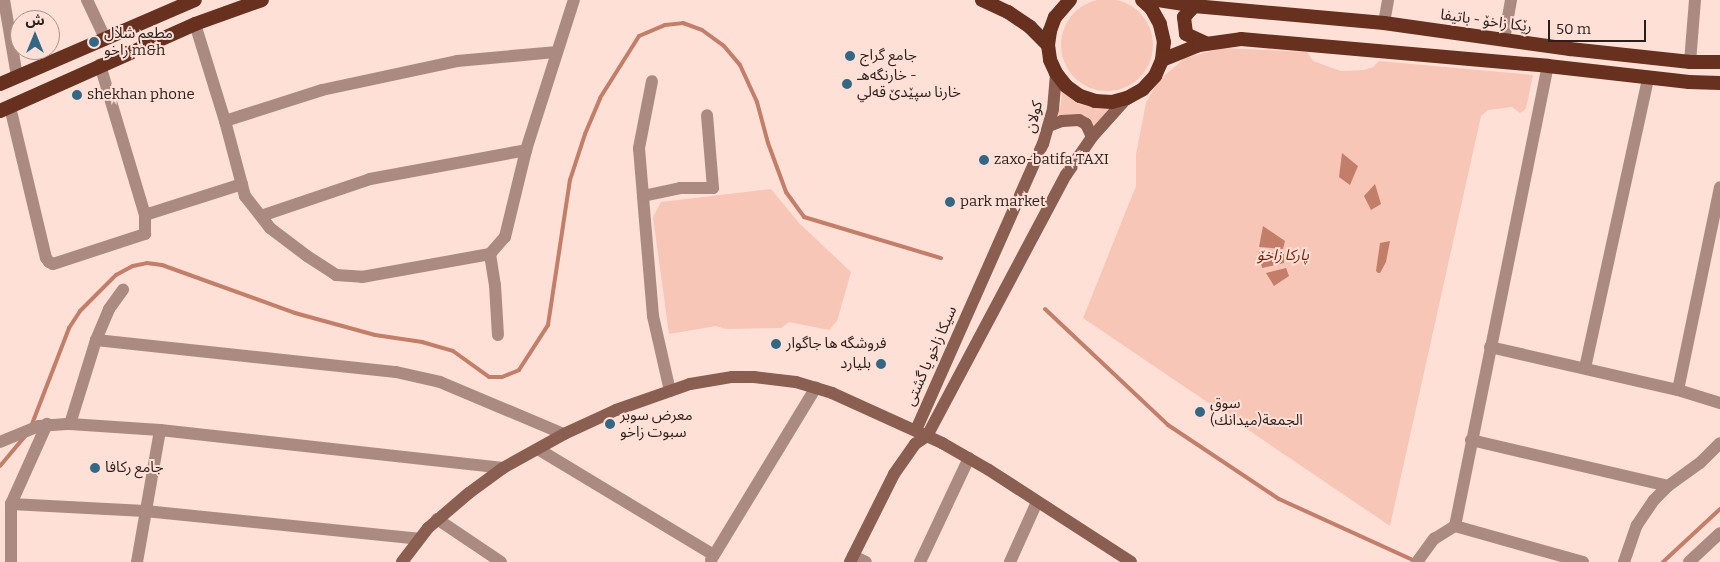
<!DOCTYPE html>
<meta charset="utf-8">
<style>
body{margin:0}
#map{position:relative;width:1720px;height:562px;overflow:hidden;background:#fee0d7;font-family:Bitter,"Noto Sans Arabic",serif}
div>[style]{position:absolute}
.green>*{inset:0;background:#f8c6b7}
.round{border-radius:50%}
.water>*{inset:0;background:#c37e69}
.stream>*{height:4px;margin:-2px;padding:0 2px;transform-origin:2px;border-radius:2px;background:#c37e69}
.minor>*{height:12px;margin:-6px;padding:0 6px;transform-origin:6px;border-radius:6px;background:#aa8a81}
.secondary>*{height:12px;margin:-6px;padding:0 6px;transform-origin:6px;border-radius:6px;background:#8a5e50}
.trunk>*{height:14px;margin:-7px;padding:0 7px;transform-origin:7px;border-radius:7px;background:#68301e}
.dots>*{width:14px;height:14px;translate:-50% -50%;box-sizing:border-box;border:2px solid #fee0d7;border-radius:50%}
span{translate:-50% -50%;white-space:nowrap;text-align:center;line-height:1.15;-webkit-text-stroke:4px #fee0d7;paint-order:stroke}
.street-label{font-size:15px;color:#2a1f1c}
.poi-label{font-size:15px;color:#2a1f1c}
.left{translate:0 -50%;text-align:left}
.right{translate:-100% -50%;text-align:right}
.park-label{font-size:15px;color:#701c00;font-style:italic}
.north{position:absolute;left:10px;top:10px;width:50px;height:50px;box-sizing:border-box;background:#fee0d7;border:1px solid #a9938c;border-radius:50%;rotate:0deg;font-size:14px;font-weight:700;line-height:20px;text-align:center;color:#2a1f1c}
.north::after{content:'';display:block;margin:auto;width:18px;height:22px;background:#336784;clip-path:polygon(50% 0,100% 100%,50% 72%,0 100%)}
.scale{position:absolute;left:1548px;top:20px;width:98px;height:22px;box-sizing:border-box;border:2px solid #2a1f1c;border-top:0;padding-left:6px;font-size:15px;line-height:18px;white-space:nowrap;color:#2a1f1c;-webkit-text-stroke:4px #fee0d7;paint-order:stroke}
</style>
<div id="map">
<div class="green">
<i class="round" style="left:1061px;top:-1px;width:92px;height:92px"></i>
<i style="clip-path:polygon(1223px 48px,1307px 52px,1313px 61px,1341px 71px,1364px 70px,1373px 67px,1379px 61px,1533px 75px,1526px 109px,1520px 113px,1512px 107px,1488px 110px,1481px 116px,1390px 526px,1083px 318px,1136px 186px,1136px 154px,1146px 103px,1158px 81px,1185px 58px)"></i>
<i style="clip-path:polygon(1062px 90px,1076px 103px,1097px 109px,1111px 107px,1093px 129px,1056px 118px,1061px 104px)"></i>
<i style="clip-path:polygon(771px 189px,799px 223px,851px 272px,837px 321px,829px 330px,789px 322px,781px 328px,726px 329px,716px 326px,669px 334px,653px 217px,661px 202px)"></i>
</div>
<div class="water">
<i style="clip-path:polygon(1342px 153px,1358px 166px,1350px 185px,1339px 177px)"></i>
<i style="clip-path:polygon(1375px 184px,1381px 204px,1371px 210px,1364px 196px)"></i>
<i style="clip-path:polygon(1263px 226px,1285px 241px,1283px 249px,1259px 247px)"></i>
<i style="clip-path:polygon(1390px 241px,1386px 262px,1380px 273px,1378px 273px,1376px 271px,1380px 243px)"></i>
<i style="clip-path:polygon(1259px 252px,1284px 254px,1284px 263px,1262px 268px)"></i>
<i style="clip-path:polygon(1286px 268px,1289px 276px,1274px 286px,1266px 273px)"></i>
</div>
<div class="stream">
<i style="left:1045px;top:309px;width:169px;rotate:43.3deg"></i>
<i style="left:1168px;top:425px;width:133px;rotate:33.7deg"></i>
<i style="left:1279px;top:499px;width:149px;rotate:24.5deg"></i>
<i style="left:32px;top:424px;width:103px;rotate:-68.9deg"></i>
<i style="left:69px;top:328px;width:20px;rotate:-57deg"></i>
<i style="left:80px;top:311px;width:51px;rotate:-45deg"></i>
<i style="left:116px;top:275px;width:19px;rotate:-28deg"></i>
<i style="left:133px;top:266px;width:14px;rotate:-12deg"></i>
<i style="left:147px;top:263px;width:15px;rotate:8deg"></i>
<i style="left:162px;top:265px;width:141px;rotate:19.8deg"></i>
<i style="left:295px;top:313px;width:83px;rotate:15.4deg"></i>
<i style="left:375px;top:335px;width:48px;rotate:8.5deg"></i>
<i style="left:422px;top:342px;width:32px;rotate:16deg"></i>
<i style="left:453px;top:351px;width:44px;rotate:35.8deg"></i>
<i style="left:489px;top:377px;width:13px"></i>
<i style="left:502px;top:377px;width:18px;rotate:-22deg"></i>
<i style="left:519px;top:370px;width:54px;rotate:-57.2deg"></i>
<i style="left:548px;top:325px;width:147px;rotate:-81.4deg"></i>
<i style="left:570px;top:180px;width:48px;rotate:-71.9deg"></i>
<i style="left:585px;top:134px;width:39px;rotate:-67deg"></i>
<i style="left:600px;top:98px;width:73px;rotate:-57.8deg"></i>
<i style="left:639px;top:36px;width:28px;rotate:-23deg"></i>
<i style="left:665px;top:25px;width:18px;rotate:-6deg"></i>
<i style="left:683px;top:23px;width:20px;rotate:20deg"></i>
<i style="left:702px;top:30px;width:27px;rotate:36deg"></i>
<i style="left:724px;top:46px;width:25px;rotate:50deg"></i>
<i style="left:740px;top:65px;width:41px;rotate:65.3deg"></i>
<i style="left:757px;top:102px;width:42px;rotate:75deg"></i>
<i style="left:768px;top:143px;width:52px;rotate:69.8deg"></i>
<i style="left:786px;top:192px;width:31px;rotate:54deg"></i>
<i style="left:804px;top:217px;width:143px;rotate:16.7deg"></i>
<i style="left:0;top:466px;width:40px;rotate:-50deg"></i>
<i style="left:1663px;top:562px;width:78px;rotate:-42.9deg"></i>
</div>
<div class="minor">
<i style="left:4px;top:0;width:77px;rotate:80.3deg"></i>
<i style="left:87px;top:0;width:42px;rotate:64.7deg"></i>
<i style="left:1384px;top:23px;width:23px;rotate:-80deg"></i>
<i style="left:195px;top:24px;width:102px;rotate:72.8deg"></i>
<i style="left:225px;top:121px;width:78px;rotate:75.1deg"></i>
<i style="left:245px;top:196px;width:41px;rotate:52deg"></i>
<i style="left:270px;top:228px;width:46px;rotate:37.1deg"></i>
<i style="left:307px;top:256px;width:35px;rotate:33deg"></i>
<i style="left:336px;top:275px;width:26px;rotate:4deg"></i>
<i style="left:362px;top:277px;width:130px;rotate:-10.2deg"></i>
<i style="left:490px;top:254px;width:23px;rotate:-49deg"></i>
<i style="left:505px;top:237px;width:89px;rotate:-76.4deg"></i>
<i style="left:526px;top:150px;width:157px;rotate:-72.3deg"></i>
<i style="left:1504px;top:40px;width:41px;rotate:-80.1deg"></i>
<i style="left:1690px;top:62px;width:62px;rotate:-85.4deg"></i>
<i style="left:10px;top:107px;width:155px;rotate:76.6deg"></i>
<i style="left:46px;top:258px;width:5px;rotate:53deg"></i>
<i style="left:49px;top:262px;width:4px;rotate:27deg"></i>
<i style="left:53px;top:264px;width:97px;rotate:-18.1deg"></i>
<i style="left:145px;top:234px;width:19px;rotate:-90deg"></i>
<i style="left:145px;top:215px;width:157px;rotate:-106.7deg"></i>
<i style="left:225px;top:121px;width:102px;rotate:-17.7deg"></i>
<i style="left:322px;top:90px;width:138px;rotate:-12.1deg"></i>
<i style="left:457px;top:61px;width:98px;rotate:-5.2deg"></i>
<i style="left:643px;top:196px;width:48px;rotate:-94.8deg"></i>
<i style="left:639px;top:148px;width:68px;rotate:-79deg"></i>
<i style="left:145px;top:215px;width:102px;rotate:-17.7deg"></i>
<i style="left:261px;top:216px;width:115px;rotate:-18.7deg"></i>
<i style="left:370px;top:179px;width:159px;rotate:-10.5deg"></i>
<i style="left:490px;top:254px;width:31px;rotate:81deg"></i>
<i style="left:495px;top:285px;width:50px;rotate:86.6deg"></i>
<i style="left:96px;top:340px;width:302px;rotate:6.1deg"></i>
<i style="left:396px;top:372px;width:45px;rotate:12.8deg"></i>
<i style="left:440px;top:382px;width:134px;rotate:22.8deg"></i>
<i style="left:1490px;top:347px;width:193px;rotate:12.9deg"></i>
<i style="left:1678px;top:390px;width:44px;rotate:17.2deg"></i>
<i style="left:1585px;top:368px;width:297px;rotate:-77.7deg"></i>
<i style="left:1678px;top:390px;width:207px;rotate:-78.3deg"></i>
<i style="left:670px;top:391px;width:77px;rotate:-102.8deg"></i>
<i style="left:653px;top:316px;width:120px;rotate:-94.8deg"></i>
<i style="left:643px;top:196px;width:38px;rotate:-12deg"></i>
<i style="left:680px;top:188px;width:33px"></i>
<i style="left:713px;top:188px;width:73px;rotate:-94.7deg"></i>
<i style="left:70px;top:424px;width:88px;rotate:-72.8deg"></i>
<i style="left:96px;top:340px;width:34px;rotate:-67deg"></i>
<i style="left:109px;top:309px;width:24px;rotate:-54deg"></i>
<i style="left:1471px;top:440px;width:202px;rotate:13.1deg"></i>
<i style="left:0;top:442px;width:42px;rotate:-22.3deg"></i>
<i style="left:39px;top:426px;width:31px;rotate:-4deg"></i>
<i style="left:70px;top:424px;width:90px;rotate:3.8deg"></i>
<i style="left:160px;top:430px;width:345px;rotate:6.3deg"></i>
<i style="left:538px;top:449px;width:205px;rotate:31.1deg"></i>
<i style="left:11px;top:504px;width:134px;rotate:3deg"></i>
<i style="left:145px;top:511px;width:275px;rotate:5.8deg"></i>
<i style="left:437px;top:519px;width:77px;rotate:33.9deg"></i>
<i style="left:1455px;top:526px;width:133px;rotate:15.7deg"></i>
<i style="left:853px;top:556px;width:14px;rotate:25deg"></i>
<i style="left:711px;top:560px;width:202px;rotate:-58.7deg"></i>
<i style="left:11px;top:562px;width:58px;rotate:-90deg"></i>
<i style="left:11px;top:504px;width:88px;rotate:-65.8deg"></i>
<i style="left:137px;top:562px;width:134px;rotate:-80.1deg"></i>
<i style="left:920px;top:562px;width:115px;rotate:-64.8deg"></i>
<i style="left:1010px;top:562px;width:66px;rotate:-65.8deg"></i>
<i style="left:1417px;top:562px;width:29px;rotate:-54deg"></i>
<i style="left:1434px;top:539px;width:25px;rotate:-32deg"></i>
<i style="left:1455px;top:526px;width:469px;rotate:-78.6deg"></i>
<i style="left:1624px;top:562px;width:39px;rotate:-71deg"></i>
<i style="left:1637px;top:525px;width:30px;rotate:-56deg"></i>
<i style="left:1654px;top:500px;width:20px;rotate:-45deg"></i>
<i style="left:1668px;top:486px;width:39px;rotate:-36deg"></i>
<i style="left:1700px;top:463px;width:28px;rotate:-45deg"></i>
<i style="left:1689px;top:562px;width:42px;rotate:-43.1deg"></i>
</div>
<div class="secondary">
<i style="left:1049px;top:126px;width:14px;rotate:-21deg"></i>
<i style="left:1062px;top:121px;width:17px;rotate:-3deg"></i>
<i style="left:1079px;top:120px;width:8px;rotate:30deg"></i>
<i style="left:1086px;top:124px;width:14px;rotate:65deg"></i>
<i style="left:916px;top:430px;width:313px;rotate:-66.1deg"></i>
<i style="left:1043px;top:144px;width:36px;rotate:-74deg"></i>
<i style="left:1053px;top:109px;width:36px;rotate:-85deg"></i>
<i style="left:402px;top:562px;width:43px;rotate:-52.6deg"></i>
<i style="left:428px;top:528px;width:54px;rotate:-40.5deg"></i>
<i style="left:469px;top:493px;width:42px;rotate:-36.3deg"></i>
<i style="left:503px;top:468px;width:70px;rotate:-29.1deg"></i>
<i style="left:564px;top:434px;width:57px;rotate:-24.8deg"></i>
<i style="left:616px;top:410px;width:78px;rotate:-19.4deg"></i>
<i style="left:690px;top:384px;width:43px;rotate:-9.5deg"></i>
<i style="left:732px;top:377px;width:22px"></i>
<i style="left:754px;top:377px;width:42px;rotate:6.8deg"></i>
<i style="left:796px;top:382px;width:38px;rotate:17deg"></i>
<i style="left:832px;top:393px;width:121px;rotate:24.4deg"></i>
<i style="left:942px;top:443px;width:54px;rotate:29.9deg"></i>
<i style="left:989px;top:470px;width:169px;rotate:32.9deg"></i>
<i style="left:850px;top:562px;width:98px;rotate:-63.4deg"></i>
<i style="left:894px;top:474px;width:37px;rotate:-55deg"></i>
<i style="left:915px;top:444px;width:14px;rotate:-34deg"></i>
<i style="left:927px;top:436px;width:296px;rotate:-62deg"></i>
<i style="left:1066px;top:175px;width:46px;rotate:-55.6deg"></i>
<i style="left:1092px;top:137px;width:52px;rotate:-48.1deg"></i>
</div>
<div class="trunk">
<i style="left:982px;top:0;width:29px;rotate:25deg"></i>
<i style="left:1008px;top:12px;width:27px;rotate:34deg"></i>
<i style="left:1030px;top:27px;width:25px;rotate:45deg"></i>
<i style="left:1070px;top:0;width:23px;rotate:131deg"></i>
<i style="left:1055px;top:17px;width:15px;rotate:110deg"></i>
<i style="left:1050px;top:31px;width:14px;rotate:98deg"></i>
<i style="left:1048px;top:45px;width:15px;rotate:82deg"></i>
<i style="left:1050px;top:60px;width:14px;rotate:65deg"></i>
<i style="left:1056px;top:73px;width:16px;rotate:52deg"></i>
<i style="left:1066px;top:86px;width:17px;rotate:36deg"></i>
<i style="left:1080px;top:96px;width:16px;rotate:18deg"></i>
<i style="left:1095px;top:101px;width:17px;rotate:3deg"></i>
<i style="left:1112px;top:102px;width:16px;rotate:-15deg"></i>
<i style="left:1127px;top:98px;width:18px;rotate:-29deg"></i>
<i style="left:1143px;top:89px;width:18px;rotate:-47deg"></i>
<i style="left:1155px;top:76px;width:17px;rotate:-66deg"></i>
<i style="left:1162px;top:60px;width:18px;rotate:-84deg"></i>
<i style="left:1164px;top:42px;width:18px;rotate:-103deg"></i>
<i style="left:1160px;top:24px;width:18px;rotate:-119deg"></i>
<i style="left:1151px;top:8px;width:12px;rotate:-138deg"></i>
<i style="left:1158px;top:0;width:36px;rotate:9deg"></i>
<i style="left:1194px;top:6px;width:191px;rotate:5.1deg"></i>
<i style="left:1384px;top:23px;width:188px;rotate:8deg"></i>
<i style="left:1570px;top:49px;width:121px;rotate:6.2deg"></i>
<i style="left:1690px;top:62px;width:30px"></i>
<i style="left:1194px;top:6px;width:15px;rotate:132deg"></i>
<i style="left:1184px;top:17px;width:17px;rotate:83deg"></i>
<i style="left:1186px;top:34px;width:21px;rotate:25deg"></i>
<i style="left:1162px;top:60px;width:40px;rotate:-22deg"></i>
<i style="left:1199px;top:45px;width:42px;rotate:-8.1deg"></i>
<i style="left:1241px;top:39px;width:308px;rotate:5deg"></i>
<i style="left:1548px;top:66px;width:142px;rotate:6.5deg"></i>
<i style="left:1689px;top:82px;width:31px;rotate:2deg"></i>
<i style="left:0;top:84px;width:212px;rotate:-23.3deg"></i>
<i style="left:0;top:111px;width:214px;rotate:-24deg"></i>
<i style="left:195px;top:24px;width:71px;rotate:-19.7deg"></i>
</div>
<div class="dots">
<i style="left:94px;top:42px;background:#336784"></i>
<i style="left:850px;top:56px;background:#336784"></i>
<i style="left:847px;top:84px;background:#336784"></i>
<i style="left:77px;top:95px;background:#336784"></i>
<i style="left:984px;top:160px;background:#336784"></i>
<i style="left:950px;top:202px;background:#336784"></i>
<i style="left:776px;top:344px;background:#336784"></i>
<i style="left:881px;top:364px;background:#336784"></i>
<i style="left:1200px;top:412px;background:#336784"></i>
<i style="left:610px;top:424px;background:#336784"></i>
<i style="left:95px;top:468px;background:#336784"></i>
</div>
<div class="street-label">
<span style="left:1486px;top:21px;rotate:8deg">رێکا زاخۆ - باتیفا</span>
<span style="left:1034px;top:117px;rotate:-76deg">كولان</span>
<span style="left:931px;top:356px;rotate:-66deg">سیکا زاخو یا گشتى</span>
</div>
<div class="poi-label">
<span class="left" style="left:104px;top:42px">مطعم شلال<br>زاخو m&amp;h</span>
<span class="left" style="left:860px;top:56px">جامع گراج</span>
<span class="left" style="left:857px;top:84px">خارنگه‌هـ -<br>خارنا سپێدێ قه‌لي</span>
<span class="left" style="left:87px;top:95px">shekhan phone</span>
<span class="left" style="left:994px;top:160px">zaxo-batifa TAXI</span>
<span class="left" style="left:960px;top:202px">park market</span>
<span class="left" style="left:786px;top:344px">فروشگه ها جاگوار</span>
<span class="right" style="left:871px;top:364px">بليارد</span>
<span class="left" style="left:1210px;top:412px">سوق<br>الجمعة(ميدانك)</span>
<span class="left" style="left:620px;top:424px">معرض سوبر<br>سبوت زاخو</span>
<span class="left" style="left:105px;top:468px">جامع ركافا</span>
</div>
<div class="park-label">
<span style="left:1283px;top:256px">پارکا زاخۆ</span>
</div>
<div class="north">ش</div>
<div class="scale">50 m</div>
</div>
